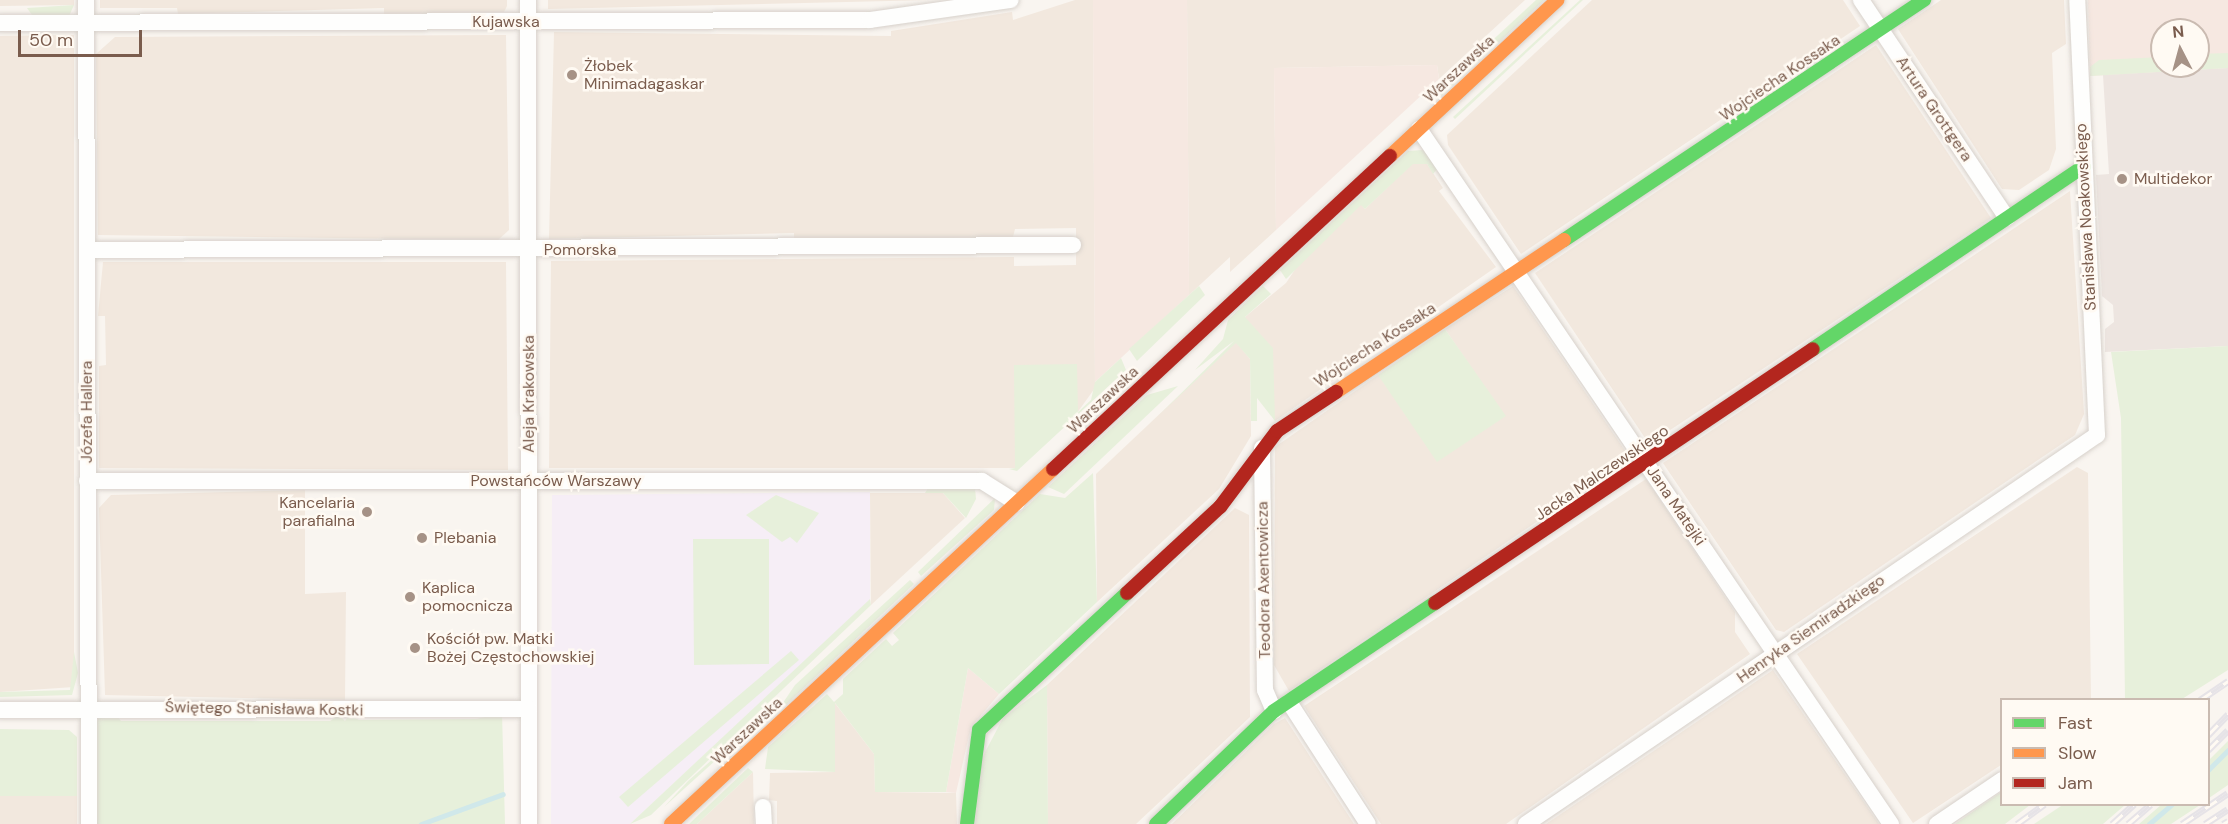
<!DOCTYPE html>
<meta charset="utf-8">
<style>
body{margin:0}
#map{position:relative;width:2228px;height:824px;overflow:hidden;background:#f9f5f0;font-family:"DM Sans",sans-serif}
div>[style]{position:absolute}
.residential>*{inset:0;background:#f2e8de}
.commercial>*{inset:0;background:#f6e8e1}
.industrial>*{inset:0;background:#ede5e0}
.education>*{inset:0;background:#f6eef6}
.green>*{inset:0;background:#e7f0db}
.stream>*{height:5px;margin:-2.5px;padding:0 2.5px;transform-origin:2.5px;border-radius:2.5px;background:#d0e8ea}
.roads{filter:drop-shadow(0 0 2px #d7d1cb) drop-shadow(0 0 2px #d7d1cb)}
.street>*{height:16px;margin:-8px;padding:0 8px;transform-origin:8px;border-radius:8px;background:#fefefd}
.fast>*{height:14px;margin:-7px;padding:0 7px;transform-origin:7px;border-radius:7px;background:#63d668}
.slow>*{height:14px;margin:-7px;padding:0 7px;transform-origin:7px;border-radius:7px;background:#ff974d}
.jam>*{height:14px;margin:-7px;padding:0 7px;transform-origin:7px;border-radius:7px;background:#b3261e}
.rail>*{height:7px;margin-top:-3.5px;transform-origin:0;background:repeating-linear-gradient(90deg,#fffaf3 0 14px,#e6e3e7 0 28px);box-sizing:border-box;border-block:2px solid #e6e3e7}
.dots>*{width:16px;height:16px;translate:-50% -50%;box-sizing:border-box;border:3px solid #fffaf3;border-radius:50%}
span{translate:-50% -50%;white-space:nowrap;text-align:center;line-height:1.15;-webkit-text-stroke:5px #fffaf3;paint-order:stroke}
.street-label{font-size:16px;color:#7a5c4d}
.poi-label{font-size:16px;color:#7a5c4d}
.left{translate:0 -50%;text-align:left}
.right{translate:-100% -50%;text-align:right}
.legend{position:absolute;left:2000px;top:698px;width:210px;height:108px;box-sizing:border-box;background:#fffaf3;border:2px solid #cabbb1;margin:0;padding:8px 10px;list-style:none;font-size:18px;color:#7a5c4d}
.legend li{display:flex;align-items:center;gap:12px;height:30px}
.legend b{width:30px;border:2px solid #cabbb1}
.north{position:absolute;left:2150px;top:18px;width:60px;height:60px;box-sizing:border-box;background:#fffaf3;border:2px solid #cabbb1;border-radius:50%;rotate:354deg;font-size:16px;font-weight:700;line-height:24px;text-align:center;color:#7a5c4d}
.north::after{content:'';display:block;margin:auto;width:21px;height:27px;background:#a69286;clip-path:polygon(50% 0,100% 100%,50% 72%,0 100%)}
.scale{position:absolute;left:18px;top:30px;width:124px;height:27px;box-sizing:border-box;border:3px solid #7a5c4d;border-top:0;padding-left:8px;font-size:18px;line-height:21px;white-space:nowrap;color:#7a5c4d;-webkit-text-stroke:4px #fffaf3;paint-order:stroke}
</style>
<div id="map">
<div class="residential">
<i style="clip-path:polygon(0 0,74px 0,74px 5px,0 6px)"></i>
<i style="clip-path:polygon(100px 0,507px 0,507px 6px,504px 12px,384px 14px,384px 8px,178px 14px,177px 8px,100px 8px)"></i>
<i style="clip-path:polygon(548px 0,931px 0,548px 9px)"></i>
<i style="clip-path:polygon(1075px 0,1093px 0,1095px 388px,1077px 413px,1076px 365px,1015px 468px,549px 468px,551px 261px,1014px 257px,1014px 266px,1076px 265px,1076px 228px,1015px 229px,1013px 237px,794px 239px,794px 233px,549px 239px,554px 32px,891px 36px,891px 31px,1012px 12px,1013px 20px)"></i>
<i style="clip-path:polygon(1187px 0,1525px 0,1439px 79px,1437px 65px,1274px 68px,1276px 230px,1230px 272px,1230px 257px,1189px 295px)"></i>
<i style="clip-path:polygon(1592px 0,1843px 0,1860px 26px,1521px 254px,1448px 145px,1447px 135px)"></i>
<i style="clip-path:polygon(1941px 0,2064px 0,2066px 44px,2052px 53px,2056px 149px,2049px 170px,2019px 190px,2002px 189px,1898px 29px)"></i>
<i style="clip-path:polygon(74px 35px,74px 687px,0 692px,0 36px)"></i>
<i style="clip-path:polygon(506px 35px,509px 230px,498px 240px,98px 235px,96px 54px,115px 37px)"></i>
<i style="clip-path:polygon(1876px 45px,1991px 218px,1649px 444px,1535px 273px)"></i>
<i style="clip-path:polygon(1413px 163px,1427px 164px,1443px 188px,1439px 191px,1496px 267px,1275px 421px,1245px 317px,1286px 283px,1300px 262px,1361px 204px,1365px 209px)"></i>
<i style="clip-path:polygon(2070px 191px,2084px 414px,2075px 435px,1784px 632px,1776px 630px,1663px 463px)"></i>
<i style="clip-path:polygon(103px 262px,506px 262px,508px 470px,99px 468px,99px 366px,106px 365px,105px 316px,98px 316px)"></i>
<i style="clip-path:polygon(1513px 286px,1630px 458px,1289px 691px,1274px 665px,1275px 447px,1378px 375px,1505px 417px,1445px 329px)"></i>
<i style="clip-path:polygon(1236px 342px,1250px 359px,1251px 436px,1219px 489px,1097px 602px,1096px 474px)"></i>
<i style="clip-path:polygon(2077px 467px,2088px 473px,2091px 699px,2002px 700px,2001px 765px,1913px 823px,1797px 654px)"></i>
<i style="clip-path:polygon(1646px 479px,1735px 612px,1735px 632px,1750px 654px,1506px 824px,1381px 824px,1304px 706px)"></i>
<i style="clip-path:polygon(305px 490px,305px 594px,346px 592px,345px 700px,105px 695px,99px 508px,111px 495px)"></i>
<i style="clip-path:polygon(870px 493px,943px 493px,965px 518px,871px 605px)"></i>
<i style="clip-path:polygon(1235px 508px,1249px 515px,1250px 717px,1136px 824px,1048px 824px,1047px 685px)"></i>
<i style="clip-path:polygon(1773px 670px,1879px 824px,1546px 824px)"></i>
<i style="clip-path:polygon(834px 702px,874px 754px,875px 792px,956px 793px,957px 824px,777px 824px,777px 801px,769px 800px,770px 773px,835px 772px)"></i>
<i style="clip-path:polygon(1285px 718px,1354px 824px,1172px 824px,1274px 724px)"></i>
<i style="clip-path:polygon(753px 772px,754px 824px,697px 824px)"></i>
<i style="clip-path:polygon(0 796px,77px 796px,77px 824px,0 824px)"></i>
</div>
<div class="commercial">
<i style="clip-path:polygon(1093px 0,1187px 0,1189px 295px,1095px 382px)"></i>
<i style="clip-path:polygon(evenodd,2088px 0,2228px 0,2228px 68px,2090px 76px,2088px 0,2162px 30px,2198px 30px,2198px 66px,2162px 66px,2162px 30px)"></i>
<i style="clip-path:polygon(1437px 65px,1439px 79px,1276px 230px,1274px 68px)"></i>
<i style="clip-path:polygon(968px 668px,999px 694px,971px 727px,956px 793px,946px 792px)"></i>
</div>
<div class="industrial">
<i style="clip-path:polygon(2228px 68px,2228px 346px,2105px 352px,2105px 329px,2114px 322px,2113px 305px,2102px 296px,2096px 175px,2109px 174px,2103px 75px)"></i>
</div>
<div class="education">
<i style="clip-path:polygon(870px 492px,870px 599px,860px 610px,630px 824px,551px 824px,552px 495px)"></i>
</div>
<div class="green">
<i style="clip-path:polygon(1536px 0,1544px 0,1438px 99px,1432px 96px)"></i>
<i style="clip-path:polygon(1580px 0,1583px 0,1455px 119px,1453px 117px)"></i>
<i style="clip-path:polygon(74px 5px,69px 16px,32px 15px,27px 8px)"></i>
<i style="clip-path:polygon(2228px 53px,2228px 68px,2090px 76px,2090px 67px,2099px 60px,2162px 57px,2162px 66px,2198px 66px,2198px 54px)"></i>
<i style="clip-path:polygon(1423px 150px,1439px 167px,1433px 174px,1427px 164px,1413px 164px,1365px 209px,1361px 205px,1286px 279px,1280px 270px,1408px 151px)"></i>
<i style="clip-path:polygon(1199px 286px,1205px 295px,1137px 361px,1129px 349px)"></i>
<i style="clip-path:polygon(1263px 286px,1271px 294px,1245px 317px,1273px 348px,1275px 421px,1257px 398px,1257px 421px,1251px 421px,1250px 359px,1236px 343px,1158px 416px,1234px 341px,1195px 370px,1223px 339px,1228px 320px)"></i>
<i style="clip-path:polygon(1445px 329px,1506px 416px,1437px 462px,1378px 375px)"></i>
<i style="clip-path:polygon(2228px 346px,2228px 670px,2182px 699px,2125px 699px,2121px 418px,2111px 352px)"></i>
<i style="clip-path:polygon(1121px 358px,1126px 370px,1017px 471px,1009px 469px,1015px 468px,1014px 365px,1077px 364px,1078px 412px,1091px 400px,1095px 382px)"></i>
<i style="clip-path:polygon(1178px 386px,1064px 494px,1048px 487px,1147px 395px)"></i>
<i style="clip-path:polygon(1093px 473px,1097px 602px,999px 694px,968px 668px,946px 792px,875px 792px,874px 754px,835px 703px,835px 772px,765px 769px,768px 747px,827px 694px,834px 702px,843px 694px,843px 679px,886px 639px,892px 646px,899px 640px,893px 633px,1040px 494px,1065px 498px)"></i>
<i style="clip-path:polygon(928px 488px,975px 488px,976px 499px,966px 518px,943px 493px,925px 493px)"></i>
<i style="clip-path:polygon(776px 495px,819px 513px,797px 543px,790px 537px,782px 542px,746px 515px)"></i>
<i style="clip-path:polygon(995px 498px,994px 510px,921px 576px,918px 572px)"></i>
<i style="clip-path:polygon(693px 539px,769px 539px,769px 664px,694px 665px)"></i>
<i style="clip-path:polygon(910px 580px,914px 584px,774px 716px,795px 685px)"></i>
<i style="clip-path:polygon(870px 599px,871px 605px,651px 815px,630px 824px)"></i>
<i style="clip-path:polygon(791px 651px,799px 660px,628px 807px,619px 797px)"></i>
<i style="clip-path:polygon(74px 652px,78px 673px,72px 695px,0 697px,0 692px,70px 690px)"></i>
<i style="clip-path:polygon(1047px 685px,1048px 824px,975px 824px,981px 760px,1003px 718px)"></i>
<i style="clip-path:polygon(775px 704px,769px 712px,664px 807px,688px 781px)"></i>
<i style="clip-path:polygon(115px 713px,121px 721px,330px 721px,339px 715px,345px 721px,349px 715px,359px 720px,476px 719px,502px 713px,505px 824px,97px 824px,97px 722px,100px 715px)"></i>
<i style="clip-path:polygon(0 729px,69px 730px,77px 737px,77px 796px,0 796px)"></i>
<i style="clip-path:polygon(2228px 741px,2228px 785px,2209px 798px,2209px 760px)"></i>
<i style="clip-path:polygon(748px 768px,753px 772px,697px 824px,689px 824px)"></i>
<i style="clip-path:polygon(2001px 792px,2002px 804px,2030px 805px,2005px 824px,1955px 824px)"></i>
<i style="clip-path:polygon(2064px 804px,2125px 804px,2125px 805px,2103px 824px,2034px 824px)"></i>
<i style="clip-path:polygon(2161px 805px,2161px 804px,2200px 805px,2171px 824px,2139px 824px)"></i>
</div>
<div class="stream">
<i style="left:2208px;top:770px;width:28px;rotate:-45deg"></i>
<i style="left:421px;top:824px;width:87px;rotate:-20.1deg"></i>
<i style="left:2149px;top:824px;width:30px;rotate:-41deg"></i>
</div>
<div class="roads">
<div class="street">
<i style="left:86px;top:0;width:824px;rotate:89.79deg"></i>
<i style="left:528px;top:0;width:824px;rotate:89.93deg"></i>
<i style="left:1861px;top:0;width:262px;rotate:56.2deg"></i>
<i style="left:0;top:23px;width:870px;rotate:-0.2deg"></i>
<i style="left:870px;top:20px;width:142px;rotate:-8.1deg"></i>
<i style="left:1419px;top:129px;width:840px;rotate:55.82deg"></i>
<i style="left:87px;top:250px;width:986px;rotate:-0.29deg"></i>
<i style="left:1262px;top:448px;width:242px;rotate:89.3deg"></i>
<i style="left:1265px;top:690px;width:23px;rotate:67deg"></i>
<i style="left:87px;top:481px;width:895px"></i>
<i style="left:982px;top:481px;width:41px;rotate:32.2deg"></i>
<i style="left:1289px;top:702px;width:145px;rotate:57.1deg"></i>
<i style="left:0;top:710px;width:529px;rotate:-0.11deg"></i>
<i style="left:763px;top:807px;width:17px;rotate:87deg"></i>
<i style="left:1526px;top:824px;width:691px;rotate:-34.27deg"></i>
<i style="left:2097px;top:435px;width:435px;rotate:-92.6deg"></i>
<i style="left:1937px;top:824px;width:78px;rotate:-34.1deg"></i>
</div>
<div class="fast">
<i style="left:1564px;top:240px;width:433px;rotate:-33.7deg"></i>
<i style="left:1813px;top:349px;width:326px;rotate:-34deg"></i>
<i style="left:967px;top:824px;width:95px;rotate:-82.7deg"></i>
<i style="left:979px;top:730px;width:202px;rotate:-42.8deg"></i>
<i style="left:1156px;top:824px;width:163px;rotate:-43.8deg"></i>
<i style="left:1274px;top:711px;width:194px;rotate:-33.9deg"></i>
</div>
<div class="slow">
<i style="left:1390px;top:156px;width:229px;rotate:-43deg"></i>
<i style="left:1336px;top:392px;width:274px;rotate:-33.7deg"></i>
<i style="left:671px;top:824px;width:521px;rotate:-42.9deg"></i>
</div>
<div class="jam">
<i style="left:1053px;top:469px;width:460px;rotate:-42.9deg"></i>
<i style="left:1127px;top:593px;width:127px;rotate:-42.8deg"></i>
<i style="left:1220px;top:507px;width:95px;rotate:-53.1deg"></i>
<i style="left:1277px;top:431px;width:71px;rotate:-33.5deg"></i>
<i style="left:1435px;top:603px;width:455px;rotate:-33.9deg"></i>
</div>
</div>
<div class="rail">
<i style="left:2200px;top:700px;width:34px;rotate:-34deg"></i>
<i style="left:2208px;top:735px;width:29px;rotate:-46deg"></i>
<i style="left:2208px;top:750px;width:28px;rotate:-45deg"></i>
<i style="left:2017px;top:824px;width:34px;rotate:-36deg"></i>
<i style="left:2112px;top:824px;width:30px;rotate:-42deg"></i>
<i style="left:2128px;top:824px;width:30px;rotate:-41deg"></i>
<i style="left:2182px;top:824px;width:55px;rotate:-34deg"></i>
<i style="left:2205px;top:824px;width:27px;rotate:-33deg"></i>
<i style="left:2223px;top:824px;width:6px;rotate:-31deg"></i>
</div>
<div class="dots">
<i style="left:572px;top:75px;background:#a69286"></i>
<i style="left:2122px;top:179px;background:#a69286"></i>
<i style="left:367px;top:512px;background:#a69286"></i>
<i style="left:422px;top:538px;background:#a69286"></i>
<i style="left:410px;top:597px;background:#a69286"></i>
<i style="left:415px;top:648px;background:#a69286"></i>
</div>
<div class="street-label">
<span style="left:506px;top:22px">Kujawska</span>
<span style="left:1459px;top:69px;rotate:-43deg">Warszawska</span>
<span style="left:1780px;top:78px;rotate:-34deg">Wojciecha Kossaka</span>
<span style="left:1934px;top:109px;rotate:56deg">Artura Grottgera</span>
<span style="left:2086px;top:217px;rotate:-93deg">Stanisława Noakowskiego</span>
<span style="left:580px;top:250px">Pomorska</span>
<span style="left:1375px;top:345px;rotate:-33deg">Wojciecha Kossaka</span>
<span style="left:529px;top:394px;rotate:-90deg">Aleja Krakowska</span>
<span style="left:1103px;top:400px;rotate:-43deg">Warszawska</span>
<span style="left:87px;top:412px;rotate:-90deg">Józefa Hallera</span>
<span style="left:1602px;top:473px;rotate:-34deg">Jacka Malczewskiego</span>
<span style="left:556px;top:481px">Powstańców Warszawy</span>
<span style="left:1676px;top:506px;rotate:56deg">Jana Matejki</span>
<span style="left:1264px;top:580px;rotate:-91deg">Teodora Axentowicza</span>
<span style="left:1811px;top:629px;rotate:-35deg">Henryka Siemiradzkiego</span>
<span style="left:264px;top:709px;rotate:1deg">Świętego Stanisława Kostki</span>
<span style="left:747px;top:731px;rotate:-43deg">Warszawska</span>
</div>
<div class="poi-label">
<span class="left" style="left:584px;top:75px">Żłobek<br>Minimadagaskar</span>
<span class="left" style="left:2134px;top:179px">Multidekor</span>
<span class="right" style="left:355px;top:512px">Kancelaria<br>parafialna</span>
<span class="left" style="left:434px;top:538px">Plebania</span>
<span class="left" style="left:422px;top:597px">Kaplica<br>pomocnicza</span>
<span class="left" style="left:427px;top:648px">Kościół pw. Matki<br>Bożej Częstochowskiej</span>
</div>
<ul class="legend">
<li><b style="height:8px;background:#63d668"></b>Fast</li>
<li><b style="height:8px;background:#ff974d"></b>Slow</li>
<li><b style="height:8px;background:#b3261e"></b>Jam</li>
</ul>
<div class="north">N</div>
<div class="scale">50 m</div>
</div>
